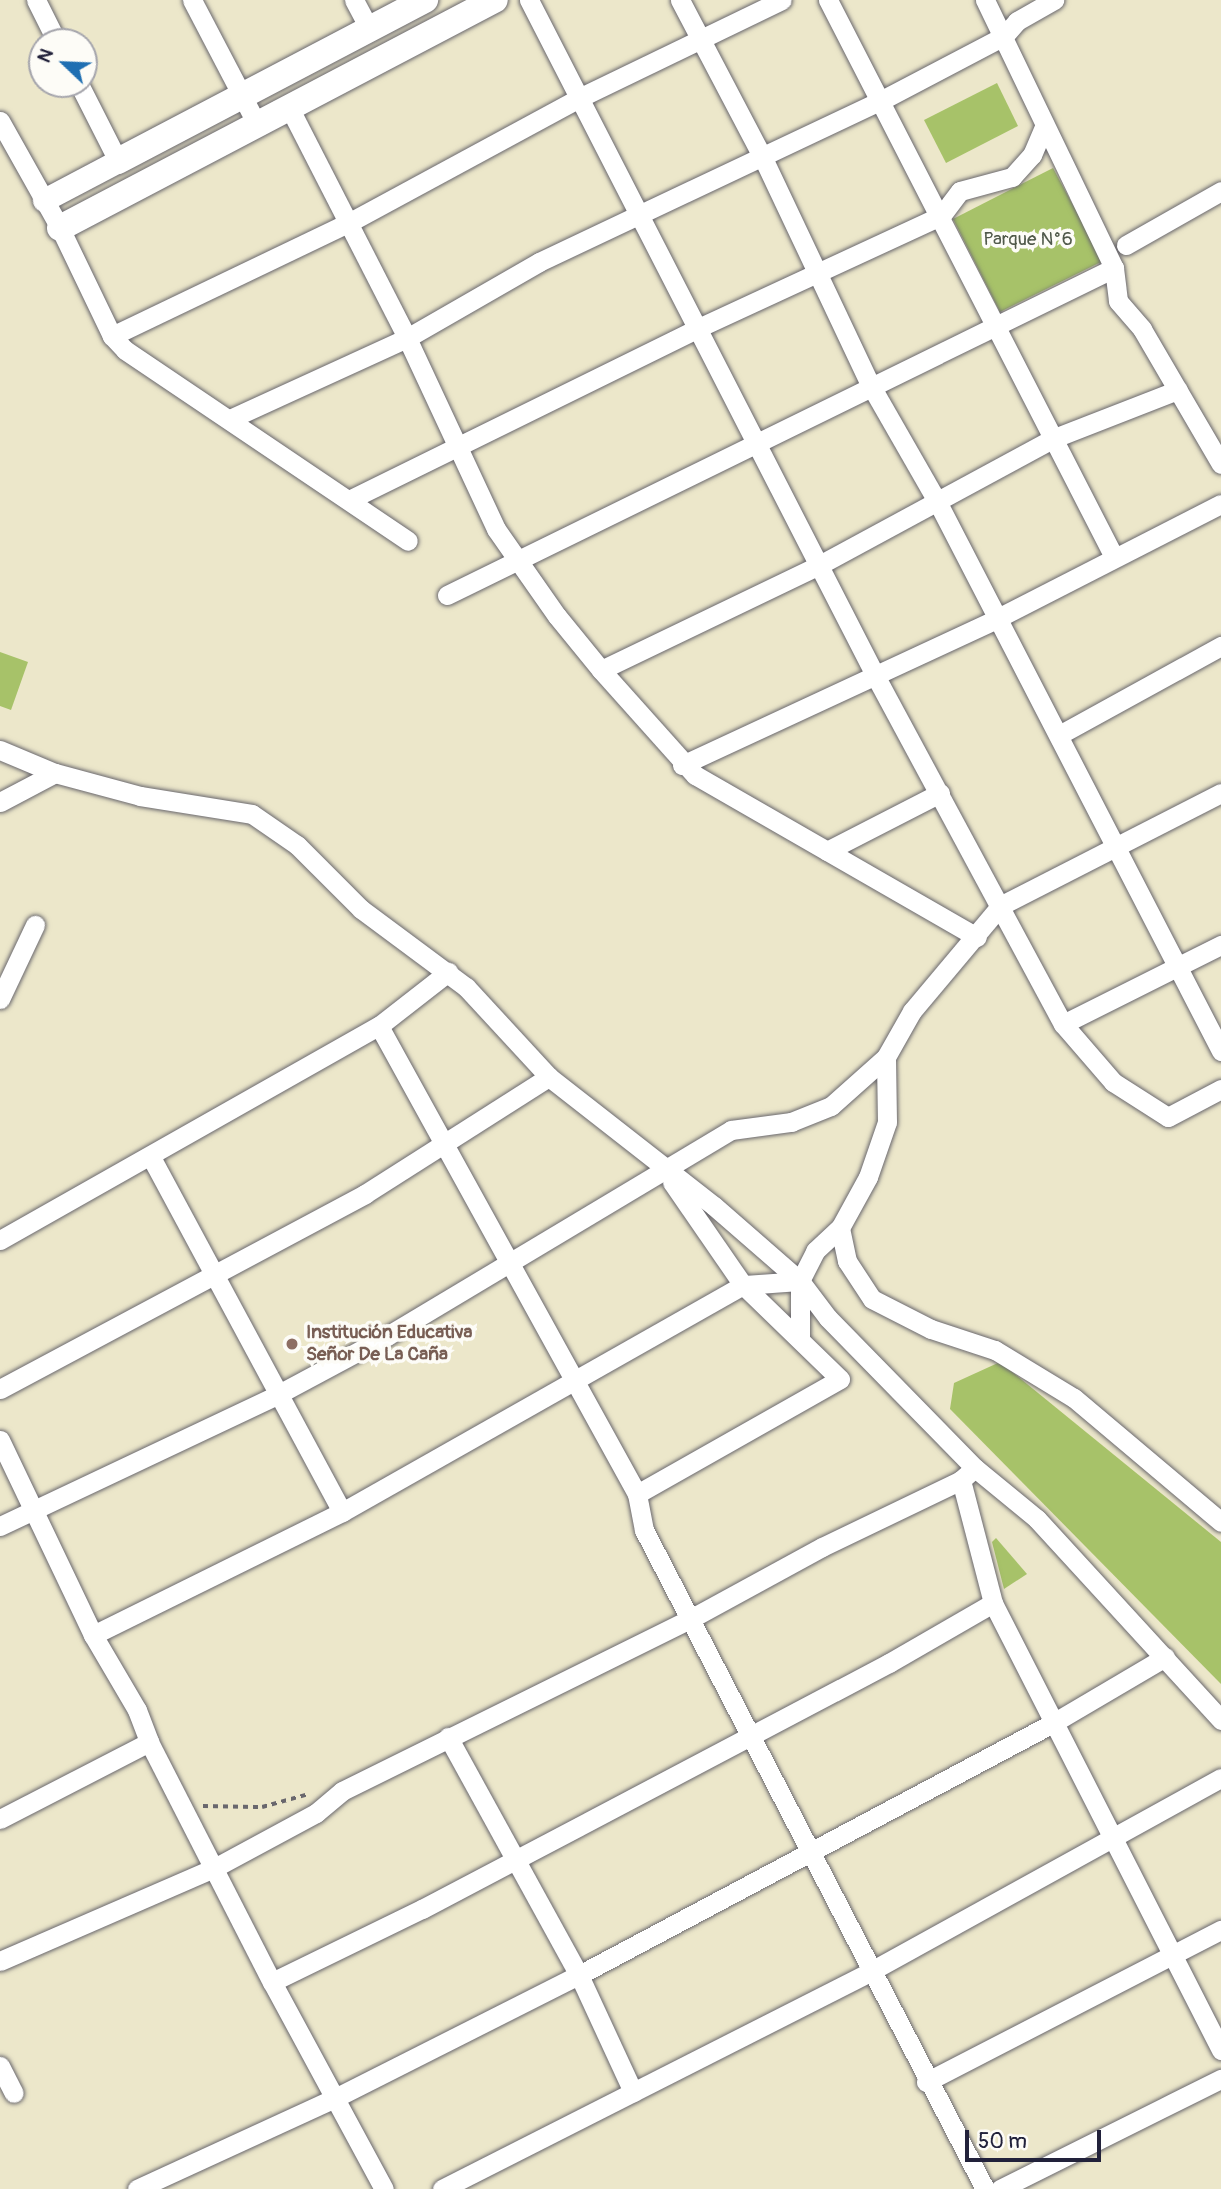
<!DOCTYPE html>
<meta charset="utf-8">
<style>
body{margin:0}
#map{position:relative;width:1221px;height:2189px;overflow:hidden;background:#ece7ca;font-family:Pangolin,sans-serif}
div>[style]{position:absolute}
.green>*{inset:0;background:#a7c269}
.path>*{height:3.5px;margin-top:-1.75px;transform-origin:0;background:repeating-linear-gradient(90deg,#69676d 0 5px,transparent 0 10px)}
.roads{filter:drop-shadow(0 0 2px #69676d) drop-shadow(0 0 2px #69676d)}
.minor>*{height:19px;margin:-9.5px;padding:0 9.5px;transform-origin:9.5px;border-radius:9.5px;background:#fff}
.tertiary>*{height:23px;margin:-11.5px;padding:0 11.5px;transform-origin:11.5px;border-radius:11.5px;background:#fff}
.secondary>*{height:26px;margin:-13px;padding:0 13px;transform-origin:13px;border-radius:13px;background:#fff}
.dots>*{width:19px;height:19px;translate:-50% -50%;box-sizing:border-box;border:4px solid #fdfcf7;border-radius:50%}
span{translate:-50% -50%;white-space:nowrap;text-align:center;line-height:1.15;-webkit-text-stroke:7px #fdfcf7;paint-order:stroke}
.park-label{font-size:19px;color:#515a4b}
.education-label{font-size:19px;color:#785e54;font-weight:700}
.left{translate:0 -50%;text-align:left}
.north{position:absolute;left:28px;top:28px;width:70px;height:70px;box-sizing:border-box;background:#fdfcf7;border:2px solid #a5a5ac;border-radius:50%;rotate:293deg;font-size:19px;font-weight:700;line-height:28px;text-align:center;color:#22223b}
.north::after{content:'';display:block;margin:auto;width:24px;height:32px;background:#1f6fb2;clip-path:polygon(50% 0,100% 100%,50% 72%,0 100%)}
.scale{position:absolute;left:965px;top:2130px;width:136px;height:32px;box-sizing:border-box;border:4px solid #22223b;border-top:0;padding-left:9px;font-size:21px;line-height:24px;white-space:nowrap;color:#22223b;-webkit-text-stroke:5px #fdfcf7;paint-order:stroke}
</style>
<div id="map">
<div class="green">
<i style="clip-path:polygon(997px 83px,1018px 126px,946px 163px,924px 120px)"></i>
<i style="clip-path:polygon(1053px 168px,1103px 261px,1000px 312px,953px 219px)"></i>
<i style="clip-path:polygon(0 652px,28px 662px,11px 710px,0 706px)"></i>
<i style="clip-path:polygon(1000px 1362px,1221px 1542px,1221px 1684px,950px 1409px,954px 1383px)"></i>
<i style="clip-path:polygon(996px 1538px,1027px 1574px,1004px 1589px,992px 1542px)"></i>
</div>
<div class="path">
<i style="left:203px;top:1806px;width:59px;rotate:1deg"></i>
<i style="left:262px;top:1807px;width:49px;rotate:-15.5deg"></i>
</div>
<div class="roads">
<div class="minor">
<i style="left:36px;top:0;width:47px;rotate:63.4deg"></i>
<i style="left:192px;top:0;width:142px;rotate:62.4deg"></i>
<i style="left:354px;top:0;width:34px;rotate:62deg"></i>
<i style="left:529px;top:0;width:761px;rotate:62.86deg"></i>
<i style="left:876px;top:677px;width:394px;rotate:61.7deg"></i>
<i style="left:1063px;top:1024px;width:77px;rotate:49.2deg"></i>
<i style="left:1113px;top:1082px;width:65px;rotate:32.5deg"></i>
<i style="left:1168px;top:1117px;width:60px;rotate:-27.8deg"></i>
<i style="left:680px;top:0;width:178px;rotate:62.3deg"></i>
<i style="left:763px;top:158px;width:252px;rotate:64.7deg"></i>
<i style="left:871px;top:386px;width:135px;rotate:60.2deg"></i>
<i style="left:938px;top:503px;width:617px;rotate:62.69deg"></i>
<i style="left:828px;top:0;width:626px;rotate:62.82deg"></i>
<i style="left:985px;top:0;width:297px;rotate:64.3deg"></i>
<i style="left:1114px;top:268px;width:33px;rotate:83deg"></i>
<i style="left:1118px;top:301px;width:37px;rotate:49deg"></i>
<i style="left:1142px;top:329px;width:156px;rotate:59.7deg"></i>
<i style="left:79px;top:84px;width:86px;rotate:63.1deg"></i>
<i style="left:290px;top:109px;width:257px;rotate:62.9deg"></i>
<i style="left:407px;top:338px;width:211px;rotate:65deg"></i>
<i style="left:496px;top:529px;width:106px;rotate:55deg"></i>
<i style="left:557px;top:616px;width:70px;rotate:50.8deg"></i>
<i style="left:601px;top:670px;width:141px;rotate:48.2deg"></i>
<i style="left:695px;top:775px;width:325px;rotate:29.9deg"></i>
<i style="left:0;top:121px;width:123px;rotate:60.7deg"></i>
<i style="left:60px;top:228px;width:120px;rotate:64.3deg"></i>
<i style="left:112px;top:336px;width:19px;rotate:47deg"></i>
<i style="left:125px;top:350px;width:341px;rotate:34deg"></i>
<i style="left:1126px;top:245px;width:109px;rotate:-29.6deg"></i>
<i style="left:112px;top:336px;width:262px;rotate:-25.6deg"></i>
<i style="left:348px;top:223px;width:263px;rotate:-28.4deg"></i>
<i style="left:579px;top:98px;width:225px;rotate:-25.8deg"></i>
<i style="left:230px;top:419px;width:195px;rotate:-24.6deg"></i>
<i style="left:407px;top:338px;width:152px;rotate:-29.9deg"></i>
<i style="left:539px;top:262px;width:379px;rotate:-25.3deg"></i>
<i style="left:882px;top:100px;width:138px;rotate:-27.7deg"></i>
<i style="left:1004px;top:36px;width:20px;rotate:-49deg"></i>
<i style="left:1017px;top:21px;width:43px;rotate:-29.6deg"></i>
<i style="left:351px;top:499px;width:385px;rotate:-26.2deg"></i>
<i style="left:696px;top:329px;width:270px;rotate:-24.8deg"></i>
<i style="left:941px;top:216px;width:31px;rotate:-53deg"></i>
<i style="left:960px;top:191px;width:54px;rotate:-15.1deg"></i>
<i style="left:1012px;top:177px;width:30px;rotate:-48deg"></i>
<i style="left:1032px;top:155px;width:30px;rotate:-67deg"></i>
<i style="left:447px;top:595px;width:743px;rotate:-26.12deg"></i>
<i style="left:601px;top:670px;width:244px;rotate:-25.7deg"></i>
<i style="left:821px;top:564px;width:263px;rotate:-28.4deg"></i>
<i style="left:1052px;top:439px;width:135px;rotate:-21.3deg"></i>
<i style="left:1059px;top:735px;width:185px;rotate:-28.8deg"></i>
<i style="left:0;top:750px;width:60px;rotate:22.7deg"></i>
<i style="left:55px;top:773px;width:88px;rotate:15.1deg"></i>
<i style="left:140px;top:796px;width:113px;rotate:9.1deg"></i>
<i style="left:252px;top:814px;width:55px;rotate:34.6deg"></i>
<i style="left:297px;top:845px;width:91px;rotate:45deg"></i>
<i style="left:361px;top:909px;width:131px;rotate:36.6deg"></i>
<i style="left:466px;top:987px;width:122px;rotate:47.3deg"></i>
<i style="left:549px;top:1077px;width:209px;rotate:38deg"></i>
<i style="left:714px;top:1206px;width:114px;rotate:41.1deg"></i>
<i style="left:800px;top:1281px;width:46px;rotate:52.9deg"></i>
<i style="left:828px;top:1318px;width:210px;rotate:45.6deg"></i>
<i style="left:975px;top:1468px;width:80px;rotate:39.4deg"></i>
<i style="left:1037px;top:1519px;width:273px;rotate:47.5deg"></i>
<i style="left:682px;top:765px;width:349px;rotate:-24.9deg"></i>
<i style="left:998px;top:618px;width:250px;rotate:-27.1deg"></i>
<i style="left:0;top:802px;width:62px;rotate:-27.8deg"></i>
<i style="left:827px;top:851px;width:127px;rotate:-27.2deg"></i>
<i style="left:0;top:999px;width:82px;rotate:-64.7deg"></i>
<i style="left:1063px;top:1024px;width:177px;rotate:-26.6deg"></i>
<i style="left:379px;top:1026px;width:534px;rotate:61.13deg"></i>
<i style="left:637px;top:1494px;width:37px;rotate:79deg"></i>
<i style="left:644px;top:1530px;width:742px;rotate:62.64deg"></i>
<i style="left:151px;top:1157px;width:403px;rotate:61.7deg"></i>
<i style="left:840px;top:1228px;width:34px;rotate:78deg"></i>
<i style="left:847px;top:1261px;width:45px;rotate:56.7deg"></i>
<i style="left:872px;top:1299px;width:66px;rotate:27deg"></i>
<i style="left:931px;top:1329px;width:67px;rotate:18.2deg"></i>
<i style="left:995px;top:1350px;width:92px;rotate:31.3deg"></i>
<i style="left:1074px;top:1398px;width:192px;rotate:40.1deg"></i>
<i style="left:0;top:1240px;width:435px;rotate:-29.5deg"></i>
<i style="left:379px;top:1026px;width:88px;rotate:-38deg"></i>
<i style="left:800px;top:1337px;width:56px;rotate:-90deg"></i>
<i style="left:800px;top:1281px;width:34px;rotate:-63deg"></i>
<i style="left:815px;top:1251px;width:34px;rotate:-43deg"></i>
<i style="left:840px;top:1228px;width:58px;rotate:-61.2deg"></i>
<i style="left:868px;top:1177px;width:58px;rotate:-70.9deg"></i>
<i style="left:887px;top:1122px;width:65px;rotate:-90.9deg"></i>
<i style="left:886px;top:1057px;width:53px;rotate:-60.5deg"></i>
<i style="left:912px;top:1011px;width:137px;rotate:-50deg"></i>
<i style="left:1000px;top:906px;width:248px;rotate:-27.1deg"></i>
<i style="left:0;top:1389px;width:414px;rotate:-28.1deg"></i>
<i style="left:365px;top:1194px;width:218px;rotate:-32.5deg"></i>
<i style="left:0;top:1440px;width:216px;rotate:64.5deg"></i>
<i style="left:93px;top:1635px;width:87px;rotate:59.6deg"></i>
<i style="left:137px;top:1710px;width:34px;rotate:69deg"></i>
<i style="left:149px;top:1742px;width:270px;rotate:62.9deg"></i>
<i style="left:272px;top:1982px;width:235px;rotate:61.6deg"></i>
<i style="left:961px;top:1480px;width:127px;rotate:75.4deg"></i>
<i style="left:993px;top:1603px;width:502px;rotate:62.98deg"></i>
<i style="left:637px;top:1494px;width:233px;rotate:-29.5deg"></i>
<i style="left:840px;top:1379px;width:135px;rotate:-135.9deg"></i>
<i style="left:743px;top:1285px;width:125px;rotate:-124.6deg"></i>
<i style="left:0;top:1526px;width:306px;rotate:-25.3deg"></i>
<i style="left:277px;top:1395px;width:125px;rotate:-28.2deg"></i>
<i style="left:387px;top:1336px;width:401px;rotate:-30.9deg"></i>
<i style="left:731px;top:1130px;width:61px;rotate:-7.6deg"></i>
<i style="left:791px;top:1122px;width:43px;rotate:-21.8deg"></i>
<i style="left:831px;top:1106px;width:74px;rotate:-41.7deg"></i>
<i style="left:93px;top:1635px;width:278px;rotate:-26.3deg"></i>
<i style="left:342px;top:1512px;width:461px;rotate:-29.5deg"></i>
<i style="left:743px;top:1285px;width:57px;rotate:-4deg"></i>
<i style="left:448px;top:1737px;width:272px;rotate:61.2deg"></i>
<i style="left:579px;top:1975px;width:129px;rotate:65.2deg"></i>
<i style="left:0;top:1819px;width:168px;rotate:-27.3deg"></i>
<i style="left:0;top:1961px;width:236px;rotate:-23.5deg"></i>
<i style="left:216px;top:1867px;width:114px;rotate:-28.4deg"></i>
<i style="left:316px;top:1813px;width:34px;rotate:-40deg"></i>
<i style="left:342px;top:1791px;width:388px;rotate:-26.3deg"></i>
<i style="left:690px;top:1619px;width:150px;rotate:-28.6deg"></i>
<i style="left:822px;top:1547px;width:154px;rotate:-25.7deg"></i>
<i style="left:961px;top:1480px;width:18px;rotate:-41deg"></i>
<i style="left:272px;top:1982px;width:167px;rotate:-26deg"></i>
<i style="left:422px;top:1909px;width:528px;rotate:-27.78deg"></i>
<i style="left:889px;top:1663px;width:120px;rotate:-30deg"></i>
<i style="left:0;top:2066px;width:30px;rotate:63deg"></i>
<i style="left:926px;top:2082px;width:332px;rotate:-27.3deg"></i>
<i style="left:137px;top:2189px;width:220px;rotate:-24.7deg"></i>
<i style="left:337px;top:2097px;width:271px;rotate:-26.8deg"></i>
<i style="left:579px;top:1975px;width:537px;rotate:-28deg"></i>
<i style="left:1053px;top:1723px;width:130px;rotate:-30.5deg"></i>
<i style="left:442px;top:2189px;width:483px;rotate:-26.9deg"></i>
<i style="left:873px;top:1970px;width:397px;rotate:-28.9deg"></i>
<i style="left:1000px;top:2189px;width:247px;rotate:-26.5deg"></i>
</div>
<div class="tertiary">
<i style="left:44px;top:200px;width:84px;rotate:-27.8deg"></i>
</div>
<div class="secondary">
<i style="left:118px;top:161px;width:347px;rotate:-27.7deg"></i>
<i style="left:60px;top:228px;width:491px;rotate:-27.7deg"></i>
</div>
</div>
<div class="dots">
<i style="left:292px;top:1344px;background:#8d6e63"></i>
</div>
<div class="park-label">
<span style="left:1028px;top:240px">Parque N°6</span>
</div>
<div class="education-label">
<span class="left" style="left:306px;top:1344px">Institución Educativa<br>Señor De La Caña</span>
</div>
<div class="north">N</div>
<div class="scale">50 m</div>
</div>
